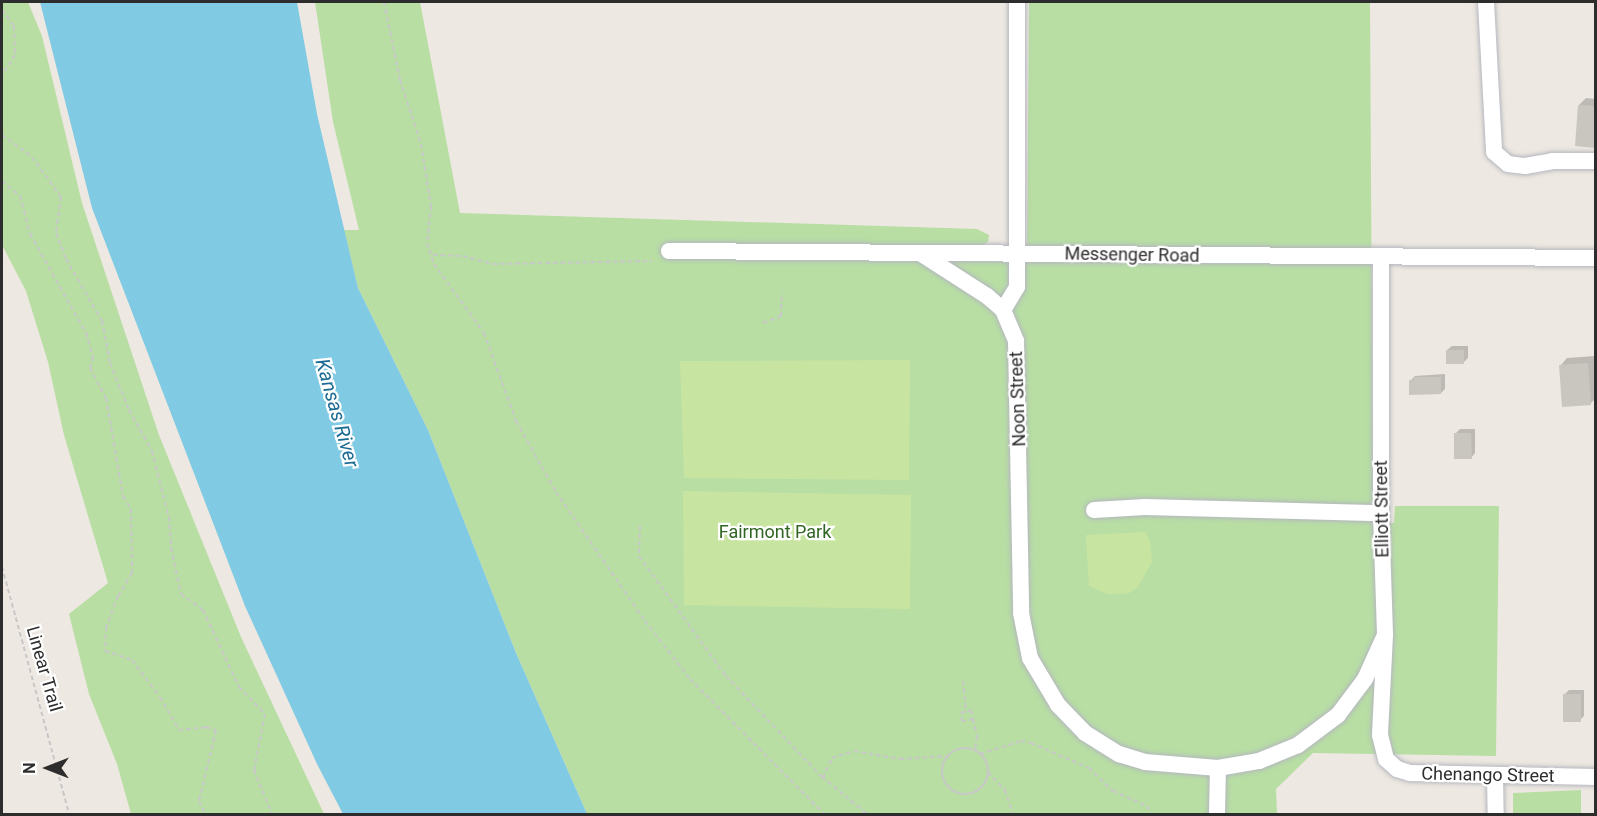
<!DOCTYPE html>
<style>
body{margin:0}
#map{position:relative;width:1597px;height:816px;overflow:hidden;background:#ede8e1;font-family:Roboto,sans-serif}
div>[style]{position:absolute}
.green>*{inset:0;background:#b8dea4}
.pitch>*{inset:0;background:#c8e4a1}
.water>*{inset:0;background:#80cae4}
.shadow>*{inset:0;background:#0003}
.building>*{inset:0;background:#c9c6bf}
.path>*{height:2px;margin-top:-1px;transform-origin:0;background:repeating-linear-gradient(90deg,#c8c8c8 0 4.5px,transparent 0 7.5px)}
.path>.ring{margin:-1px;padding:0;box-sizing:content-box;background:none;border:2px solid #c8c8c8;border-radius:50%}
.roads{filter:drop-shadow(0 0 2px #b5b7bf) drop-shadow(0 0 2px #b5b7bf)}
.minor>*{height:16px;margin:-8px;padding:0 8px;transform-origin:8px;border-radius:8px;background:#fff}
span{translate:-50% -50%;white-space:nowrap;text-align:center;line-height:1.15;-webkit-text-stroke:4.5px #fff;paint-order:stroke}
.street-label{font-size:18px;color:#2d2d2d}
.park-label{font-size:18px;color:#316523}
.water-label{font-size:20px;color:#1c6b93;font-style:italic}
.frame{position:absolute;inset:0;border:3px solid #2d2d2d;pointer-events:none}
.north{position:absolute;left:18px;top:738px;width:60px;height:60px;-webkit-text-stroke:4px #fff;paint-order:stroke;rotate:270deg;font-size:16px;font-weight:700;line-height:24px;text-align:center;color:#2d2d2d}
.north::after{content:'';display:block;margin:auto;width:21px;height:27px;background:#2d2d2d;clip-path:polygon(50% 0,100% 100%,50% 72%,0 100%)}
</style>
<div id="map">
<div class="green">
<i style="clip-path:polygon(2px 2px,28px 2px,42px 36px,82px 203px,159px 435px,241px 637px,324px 814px,131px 814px,117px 764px,89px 694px,69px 614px,108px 583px,64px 435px,48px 362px,26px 291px,2px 245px)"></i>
<i style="clip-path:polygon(315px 2px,420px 2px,460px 213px,977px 229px,989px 235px,988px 242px,981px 246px,706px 247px,1027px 263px,1029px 2px,1370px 2px,1373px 522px,1394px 523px,1395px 506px,1499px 506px,1496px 756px,1313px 753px,1276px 789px,1277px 814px,587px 814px,516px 653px,428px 430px,358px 288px,344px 230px,359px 230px,333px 122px)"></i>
<i style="clip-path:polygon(1581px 790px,1581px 814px,1513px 814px,1513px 793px)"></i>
</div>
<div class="pitch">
<i style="clip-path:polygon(910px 360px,909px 480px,684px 478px,680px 361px)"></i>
<i style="clip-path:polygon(683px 491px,911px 495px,910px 609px,684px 605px)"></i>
<i style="clip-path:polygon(1145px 532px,1150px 541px,1152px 562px,1137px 588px,1129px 593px,1118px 594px,1108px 594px,1089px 586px,1086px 535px)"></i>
</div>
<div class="water">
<i style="clip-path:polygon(40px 2px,297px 2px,317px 114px,358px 288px,428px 430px,516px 653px,587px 814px,343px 814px,317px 764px,245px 606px,92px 208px)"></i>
</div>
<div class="shadow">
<i style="clip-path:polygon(1586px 98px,1596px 99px,1596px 146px,1579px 105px)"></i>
<i style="clip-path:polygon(1452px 346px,1468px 346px,1468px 358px,1463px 363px,1447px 350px)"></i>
<i style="clip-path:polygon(1595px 356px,1596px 398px,1591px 403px,1561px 365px,1567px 358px)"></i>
<i style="clip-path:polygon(1445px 374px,1445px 389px,1441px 393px,1411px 380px,1415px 376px)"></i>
<i style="clip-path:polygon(1460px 429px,1475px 429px,1475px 453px,1471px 458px,1455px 434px)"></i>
<i style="clip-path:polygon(1569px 690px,1584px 690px,1584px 716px,1580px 720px,1565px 694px)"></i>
</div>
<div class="building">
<i style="clip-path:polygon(1578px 105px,1596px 106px,1596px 148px,1575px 146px)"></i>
<i style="clip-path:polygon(1446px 350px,1464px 350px,1464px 364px,1446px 364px)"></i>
<i style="clip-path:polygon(1588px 363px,1591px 405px,1562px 407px,1559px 365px)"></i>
<i style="clip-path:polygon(1413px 377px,1441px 377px,1441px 394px,1409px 395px,1409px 380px,1414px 380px)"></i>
<i style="clip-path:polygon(1454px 433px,1471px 433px,1472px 459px,1454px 459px)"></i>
<i style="clip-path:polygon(1563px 694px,1581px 694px,1581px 722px,1563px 722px)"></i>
</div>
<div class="path">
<i style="left:384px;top:2px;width:80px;rotate:78.4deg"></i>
<i style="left:400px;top:80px;width:67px;rotate:71.8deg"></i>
<i style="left:421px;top:144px;width:63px;rotate:80.8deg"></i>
<i style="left:431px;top:206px;width:37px;rotate:96deg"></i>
<i style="left:427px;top:243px;width:22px;rotate:72deg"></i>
<i style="left:434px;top:264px;width:85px;rotate:54.1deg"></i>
<i style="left:484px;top:333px;width:94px;rotate:70deg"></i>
<i style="left:516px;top:421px;width:81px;rotate:60.6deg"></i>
<i style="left:556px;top:492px;width:157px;rotate:55.4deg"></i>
<i style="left:645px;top:621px;width:73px;rotate:52.2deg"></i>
<i style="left:690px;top:679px;width:190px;rotate:45.2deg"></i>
<i style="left:2px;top:10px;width:20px;rotate:53deg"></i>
<i style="left:14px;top:26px;width:29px;rotate:88deg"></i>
<i style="left:15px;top:55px;width:24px;rotate:123deg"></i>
<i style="left:2px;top:135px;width:37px;rotate:36deg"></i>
<i style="left:32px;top:157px;width:49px;rotate:54.1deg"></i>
<i style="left:61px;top:197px;width:36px;rotate:98deg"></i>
<i style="left:56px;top:233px;width:28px;rotate:69deg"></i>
<i style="left:66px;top:259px;width:72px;rotate:59.9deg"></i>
<i style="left:102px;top:321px;width:43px;rotate:79.2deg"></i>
<i style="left:110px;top:363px;width:51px;rotate:68deg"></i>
<i style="left:129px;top:410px;width:47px;rotate:60.7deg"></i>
<i style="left:152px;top:451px;width:68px;rotate:75.6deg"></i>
<i style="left:169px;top:517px;width:31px;rotate:86deg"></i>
<i style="left:171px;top:548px;width:47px;rotate:77.7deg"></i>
<i style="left:181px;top:594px;width:27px;rotate:36deg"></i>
<i style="left:203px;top:610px;width:85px;rotate:64.9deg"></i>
<i style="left:239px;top:687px;width:37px;rotate:46deg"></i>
<i style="left:265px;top:714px;width:57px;rotate:101.1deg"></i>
<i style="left:254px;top:770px;width:48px;rotate:67.8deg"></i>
<i style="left:2px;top:181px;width:23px;rotate:40deg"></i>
<i style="left:20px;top:196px;width:39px;rotate:75deg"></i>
<i style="left:30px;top:234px;width:114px;rotate:60.5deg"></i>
<i style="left:86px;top:333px;width:25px;rotate:74deg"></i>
<i style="left:93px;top:357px;width:11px;rotate:105deg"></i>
<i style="left:90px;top:368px;width:34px;rotate:62deg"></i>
<i style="left:106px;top:398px;width:99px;rotate:80.2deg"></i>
<i style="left:123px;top:496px;width:15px;rotate:58deg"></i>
<i style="left:131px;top:509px;width:64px;rotate:89.1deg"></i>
<i style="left:132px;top:573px;width:27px;rotate:121deg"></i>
<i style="left:118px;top:596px;width:33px;rotate:111deg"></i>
<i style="left:106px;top:627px;width:24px;rotate:92deg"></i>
<i style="left:105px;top:651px;width:28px;rotate:18deg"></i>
<i style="left:132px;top:660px;width:46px;rotate:52.9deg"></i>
<i style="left:160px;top:697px;width:38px;rotate:60deg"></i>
<i style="left:179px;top:730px;width:27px;rotate:-6deg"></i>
<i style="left:206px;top:727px;width:10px;rotate:17deg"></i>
<i style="left:216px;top:730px;width:73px;rotate:103.5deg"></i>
<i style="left:199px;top:801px;width:14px;rotate:65deg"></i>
<i style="left:433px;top:255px;width:30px;rotate:2deg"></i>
<i style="left:463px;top:256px;width:31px;rotate:15deg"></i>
<i style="left:493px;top:264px;width:159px;rotate:-1.1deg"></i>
<i style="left:763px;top:323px;width:19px;rotate:-21deg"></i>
<i style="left:781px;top:316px;width:23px;rotate:-88deg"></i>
<i style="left:640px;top:526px;width:30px;rotate:92deg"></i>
<i style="left:639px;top:556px;width:148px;rotate:54.1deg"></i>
<i style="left:726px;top:676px;width:139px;rotate:46.5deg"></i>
<i style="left:822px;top:777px;width:58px;rotate:39.4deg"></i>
<i style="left:2px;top:567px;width:256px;rotate:74.8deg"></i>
<i style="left:963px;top:681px;width:31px;rotate:84deg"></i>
<i style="left:971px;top:710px;width:9px;rotate:77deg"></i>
<i style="left:973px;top:719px;width:11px;rotate:170deg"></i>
<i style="left:962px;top:721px;width:8px;rotate:-97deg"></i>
<i style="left:961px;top:713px;width:10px;rotate:-17deg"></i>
<i style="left:973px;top:719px;width:17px;rotate:77deg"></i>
<i style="left:977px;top:736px;width:15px;rotate:98deg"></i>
<i class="ring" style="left:942px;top:748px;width:44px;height:44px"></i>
<i style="left:980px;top:754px;width:43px;rotate:-17.6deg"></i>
<i style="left:1021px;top:741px;width:10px;rotate:11deg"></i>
<i style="left:1031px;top:743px;width:63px;rotate:23.3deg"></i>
<i style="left:1089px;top:768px;width:33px;rotate:44deg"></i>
<i style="left:1113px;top:791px;width:37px;rotate:24deg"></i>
<i style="left:1147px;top:806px;width:9px;rotate:63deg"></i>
<i style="left:988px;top:772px;width:25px;rotate:47deg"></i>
<i style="left:1005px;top:790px;width:25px;rotate:72deg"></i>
<i style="left:823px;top:778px;width:22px;rotate:-66deg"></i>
<i style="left:832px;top:758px;width:23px;rotate:-18deg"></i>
<i style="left:854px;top:751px;width:47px;rotate:9.9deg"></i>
<i style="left:900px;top:759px;width:48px;rotate:-3.6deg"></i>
</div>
<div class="roads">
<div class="minor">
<i style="left:1017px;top:2px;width:285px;rotate:90deg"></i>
<i style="left:1017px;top:287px;width:27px;rotate:121deg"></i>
<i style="left:1003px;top:310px;width:34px;rotate:67deg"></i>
<i style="left:1016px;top:341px;width:272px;rotate:88.9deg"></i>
<i style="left:1021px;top:613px;width:46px;rotate:78.7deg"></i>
<i style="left:1030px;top:658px;width:55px;rotate:59.2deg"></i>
<i style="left:1058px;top:705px;width:39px;rotate:46deg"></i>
<i style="left:1085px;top:733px;width:40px;rotate:32deg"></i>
<i style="left:1119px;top:754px;width:27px;rotate:17deg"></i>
<i style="left:1145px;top:762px;width:73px;rotate:4.7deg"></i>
<i style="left:1218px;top:768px;width:42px;rotate:-9.7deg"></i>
<i style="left:1259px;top:761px;width:42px;rotate:-22.3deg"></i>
<i style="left:1298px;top:745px;width:50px;rotate:-36.9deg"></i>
<i style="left:1338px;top:715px;width:45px;rotate:-53.1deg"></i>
<i style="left:1365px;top:679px;width:48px;rotate:-65.6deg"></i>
<i style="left:1486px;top:2px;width:150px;rotate:86.9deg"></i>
<i style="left:1494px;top:152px;width:18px;rotate:41deg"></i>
<i style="left:1508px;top:164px;width:17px;rotate:7deg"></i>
<i style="left:1525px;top:166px;width:27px;rotate:-10deg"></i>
<i style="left:1552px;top:161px;width:44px"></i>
<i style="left:669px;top:251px;width:927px;rotate:0.43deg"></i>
<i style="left:920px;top:253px;width:80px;rotate:32.7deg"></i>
<i style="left:987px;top:296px;width:21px;rotate:41deg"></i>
<i style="left:1381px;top:258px;width:255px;rotate:90deg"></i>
<i style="left:1381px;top:513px;width:122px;rotate:88.1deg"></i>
<i style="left:1385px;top:635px;width:100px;rotate:92.9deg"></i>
<i style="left:1380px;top:735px;width:25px;rotate:76deg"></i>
<i style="left:1386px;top:759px;width:15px;rotate:42deg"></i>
<i style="left:1397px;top:769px;width:14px;rotate:17deg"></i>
<i style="left:1410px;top:773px;width:186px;rotate:1.2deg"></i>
<i style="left:1094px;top:510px;width:51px;rotate:-3.4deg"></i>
<i style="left:1145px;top:507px;width:236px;rotate:1.5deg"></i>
<i style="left:1495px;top:775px;width:39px;rotate:89deg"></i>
<i style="left:1217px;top:814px;width:46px;rotate:-88.8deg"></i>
</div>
</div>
<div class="street-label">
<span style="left:1132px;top:255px;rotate:1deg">Messenger Road</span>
<span style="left:1018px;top:399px;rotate:-92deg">Noon Street</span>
<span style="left:1382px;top:509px;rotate:-91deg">Elliott Street</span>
<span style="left:44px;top:669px;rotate:74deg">Linear Trail</span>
<span style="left:1488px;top:775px;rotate:1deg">Chenango Street</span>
</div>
<div class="park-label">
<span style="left:775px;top:532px">Fairmont Park</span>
</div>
<div class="water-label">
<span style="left:337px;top:413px;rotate:74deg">Kansas River</span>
</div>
<div class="frame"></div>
<div class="north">N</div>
</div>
